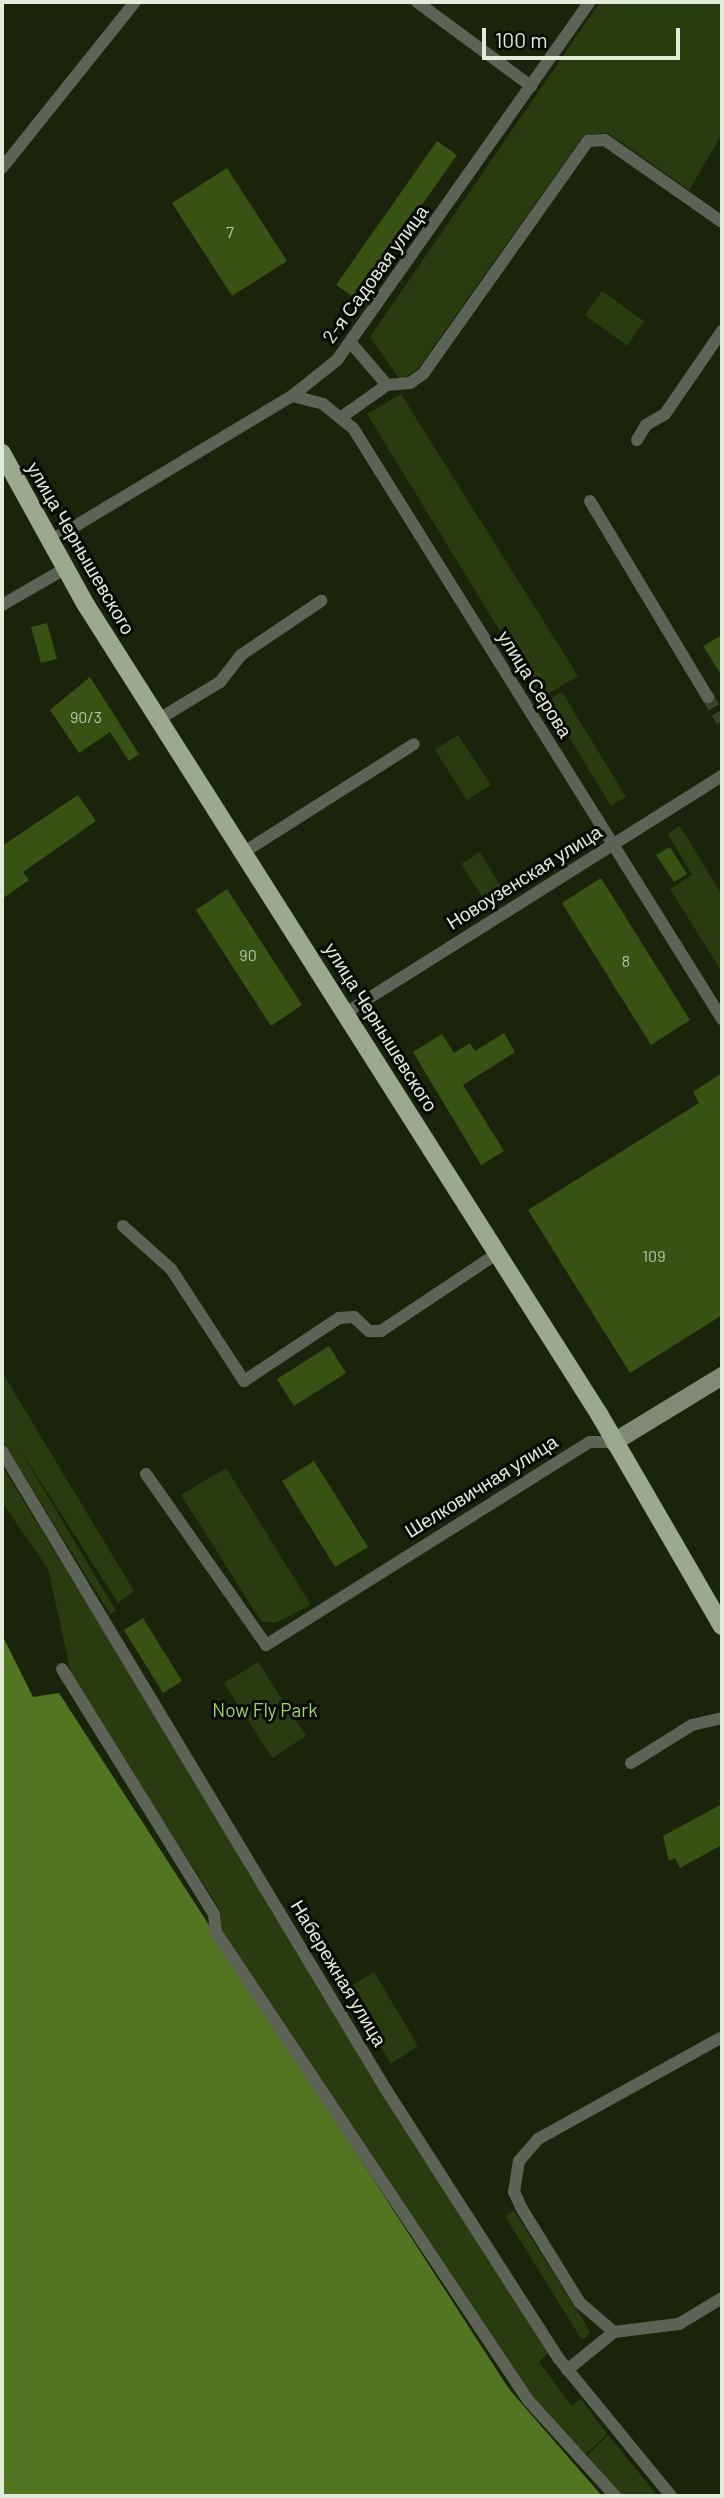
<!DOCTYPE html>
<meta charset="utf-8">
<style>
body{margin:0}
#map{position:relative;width:724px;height:2498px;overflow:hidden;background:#19240a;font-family:Barlow,sans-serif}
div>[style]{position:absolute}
.green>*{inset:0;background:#293c0f}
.water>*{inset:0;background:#527522}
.building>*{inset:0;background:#385213}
.street-tunnel>*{height:12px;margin-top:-6px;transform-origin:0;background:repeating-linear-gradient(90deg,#374229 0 12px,transparent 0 18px)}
.street>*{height:12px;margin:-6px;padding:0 6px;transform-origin:6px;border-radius:6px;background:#5d6457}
.secondary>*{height:18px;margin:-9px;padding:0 9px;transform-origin:9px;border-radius:9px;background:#808b77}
.primary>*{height:18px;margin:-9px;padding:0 9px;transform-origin:9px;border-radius:9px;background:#9ba98f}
span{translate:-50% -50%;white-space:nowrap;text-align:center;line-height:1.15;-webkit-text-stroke:6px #070b03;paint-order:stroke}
.number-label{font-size:16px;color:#b8c5a9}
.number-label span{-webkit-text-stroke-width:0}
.street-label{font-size:19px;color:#e3ebdb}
.park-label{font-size:19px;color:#a5d66a}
.frame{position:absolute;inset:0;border:4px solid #e3ebdb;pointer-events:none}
.scale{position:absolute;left:482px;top:28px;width:198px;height:32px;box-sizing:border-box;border:4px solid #e3ebdb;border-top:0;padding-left:9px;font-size:21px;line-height:24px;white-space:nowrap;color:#e3ebdb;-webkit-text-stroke:5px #070b03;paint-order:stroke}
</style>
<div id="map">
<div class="green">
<i style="clip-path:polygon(600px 2px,722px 2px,722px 134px,689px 190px,608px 133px,584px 135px,417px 370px,400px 380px,370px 337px)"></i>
<i style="clip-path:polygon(602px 291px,644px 321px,627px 346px,585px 315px)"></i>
<i style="clip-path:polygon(401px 394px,578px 676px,541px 698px,367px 414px)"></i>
<i style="clip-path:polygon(562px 692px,626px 797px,611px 806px,547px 701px)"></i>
<i style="clip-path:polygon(458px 735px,491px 785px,467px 800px,435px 750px)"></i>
<i style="clip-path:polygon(680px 826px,722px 895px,722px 972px,670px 889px,692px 875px,668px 834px)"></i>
<i style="clip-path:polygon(480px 852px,502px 889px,484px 900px,461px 864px)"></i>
<i style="clip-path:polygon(2px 1372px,134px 1591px,118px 1603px,16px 1443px,116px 1611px,110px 1614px,2px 1440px)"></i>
<i style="clip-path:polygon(2px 1466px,548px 2353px,539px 2362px,572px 2406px,581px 2399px,607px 2434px,583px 2457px,530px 2398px,222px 1931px,220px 1910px,72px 1678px,48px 1569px,2px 1502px)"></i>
<i style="clip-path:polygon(226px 1468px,311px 1605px,275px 1623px,261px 1621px,181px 1495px)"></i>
<i style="clip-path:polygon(258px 1662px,306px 1736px,272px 1758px,224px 1683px)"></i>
<i style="clip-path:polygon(374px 1972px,418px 2046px,391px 2064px,346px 1989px)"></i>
<i style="clip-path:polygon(514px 2211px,587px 2326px,590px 2334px,582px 2340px,505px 2216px)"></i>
<i style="clip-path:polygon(608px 2435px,653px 2490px,658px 2496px,619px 2496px,584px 2458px)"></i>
</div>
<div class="water">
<i style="clip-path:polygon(2px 1635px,33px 1697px,59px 1693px,509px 2389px,602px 2496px,2px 2496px)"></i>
</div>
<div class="building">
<i style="clip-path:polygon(437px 141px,457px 155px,356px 299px,336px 285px)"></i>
<i style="clip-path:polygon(227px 168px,287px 261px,232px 296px,172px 203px)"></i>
<i style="clip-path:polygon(47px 623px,57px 659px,41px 663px,31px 627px)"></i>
<i style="clip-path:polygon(722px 635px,722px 676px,703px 646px)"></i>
<i style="clip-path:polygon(90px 677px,139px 754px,129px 761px,110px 732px,79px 753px,50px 710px)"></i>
<i style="clip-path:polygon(78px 795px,96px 821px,23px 872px,29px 880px,2px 899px,2px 846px)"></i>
<i style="clip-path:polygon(670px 847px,687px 874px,674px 882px,656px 855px)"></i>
<i style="clip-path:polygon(601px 878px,690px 1020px,651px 1045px,562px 903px)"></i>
<i style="clip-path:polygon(227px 889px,302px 1005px,271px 1026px,196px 910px)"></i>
<i style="clip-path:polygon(504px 1033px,515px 1052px,463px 1085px,504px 1151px,481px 1165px,413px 1052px,442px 1034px,454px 1053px,470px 1043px,475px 1051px)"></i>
<i style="clip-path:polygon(722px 1073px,722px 1315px,630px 1373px,528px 1210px,699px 1103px,693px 1092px)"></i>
<i style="clip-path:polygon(329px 1346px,346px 1373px,294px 1406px,277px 1379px)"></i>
<i style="clip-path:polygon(314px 1461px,368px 1547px,335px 1567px,282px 1481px)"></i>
<i style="clip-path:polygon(143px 1618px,182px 1681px,163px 1693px,124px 1630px)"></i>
<i style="clip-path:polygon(722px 1804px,722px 1845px,680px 1868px,675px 1858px,669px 1861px,663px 1836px)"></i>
</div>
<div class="street-tunnel">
<i style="left:708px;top:697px;width:28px;rotate:60deg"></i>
</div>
<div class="street">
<i style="left:417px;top:2px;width:142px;rotate:36.4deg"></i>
<i style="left:2px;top:168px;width:213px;rotate:-51.3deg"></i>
<i style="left:351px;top:343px;width:55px;rotate:49.4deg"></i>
<i style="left:292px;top:396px;width:32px;rotate:14deg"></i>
<i style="left:323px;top:404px;width:38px;rotate:39deg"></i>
<i style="left:353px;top:428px;width:697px;rotate:58.02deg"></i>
<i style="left:343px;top:416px;width:54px;rotate:-35.2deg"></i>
<i style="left:387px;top:385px;width:23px;rotate:-5deg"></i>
<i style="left:410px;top:383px;width:16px;rotate:-35deg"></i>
<i style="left:423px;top:374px;width:286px;rotate:-54.7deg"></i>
<i style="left:588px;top:141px;width:17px;rotate:-3deg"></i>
<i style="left:605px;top:140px;width:143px;rotate:35deg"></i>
<i style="left:637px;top:440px;width:17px;rotate:-59deg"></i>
<i style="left:646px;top:425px;width:22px;rotate:-30deg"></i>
<i style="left:665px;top:414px;width:101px;rotate:-55.5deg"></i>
<i style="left:590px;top:501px;width:229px;rotate:59deg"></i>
<i style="left:52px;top:540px;width:280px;rotate:-31deg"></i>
<i style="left:292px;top:396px;width:58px;rotate:-38.7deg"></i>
<i style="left:337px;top:360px;width:438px;rotate:-54.8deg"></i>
<i style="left:2px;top:605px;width:74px;rotate:-30deg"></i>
<i style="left:159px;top:719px;width:71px;rotate:-31.2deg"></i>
<i style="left:220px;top:682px;width:34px;rotate:-52deg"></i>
<i style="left:241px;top:655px;width:97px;rotate:-34deg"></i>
<i style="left:244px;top:852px;width:201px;rotate:-32.4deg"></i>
<i style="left:347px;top:1012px;width:443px;rotate:-32.2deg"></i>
<i style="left:123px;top:1226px;width:64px;rotate:41.9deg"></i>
<i style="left:171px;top:1269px;width:134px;rotate:56.9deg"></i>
<i style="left:244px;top:1381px;width:114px;rotate:-33.6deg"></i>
<i style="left:339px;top:1318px;width:15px;rotate:-4deg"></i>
<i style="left:354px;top:1317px;width:21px;rotate:43deg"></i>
<i style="left:369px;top:1331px;width:12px"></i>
<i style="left:381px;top:1331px;width:141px;rotate:-33.7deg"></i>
<i style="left:2px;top:1451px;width:743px;rotate:58.98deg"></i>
<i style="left:385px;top:2088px;width:322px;rotate:57.3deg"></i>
<i style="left:559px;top:2359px;width:177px;rotate:50.7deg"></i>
<i style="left:146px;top:1474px;width:209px;rotate:54.9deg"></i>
<i style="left:266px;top:1645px;width:382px;rotate:-32.1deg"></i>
<i style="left:590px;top:1442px;width:24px"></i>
<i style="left:62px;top:1669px;width:288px;rotate:58.2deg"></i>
<i style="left:214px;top:1914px;width:18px;rotate:84deg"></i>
<i style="left:216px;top:1932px;width:562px;rotate:56.31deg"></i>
<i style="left:528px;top:2400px;width:130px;rotate:47.8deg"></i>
<i style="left:631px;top:1763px;width:72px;rotate:-31.9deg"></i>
<i style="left:692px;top:1725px;width:31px;rotate:-13deg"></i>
<i style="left:614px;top:2332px;width:45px;rotate:-139.5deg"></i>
<i style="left:580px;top:2303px;width:110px;rotate:-121.7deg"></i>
<i style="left:522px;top:2209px;width:19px;rotate:-115deg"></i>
<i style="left:514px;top:2192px;width:31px;rotate:-81deg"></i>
<i style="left:519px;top:2161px;width:29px;rotate:-49deg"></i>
<i style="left:538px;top:2139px;width:208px;rotate:-29deg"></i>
<i style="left:567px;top:2370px;width:60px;rotate:-39deg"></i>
<i style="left:614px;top:2332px;width:65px;rotate:-7deg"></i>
<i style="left:679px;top:2324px;width:50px;rotate:-31.2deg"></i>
</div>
<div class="secondary">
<i style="left:614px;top:1442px;width:127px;rotate:-31.4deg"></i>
</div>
<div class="primary">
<i style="left:2px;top:453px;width:174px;rotate:61.1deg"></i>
<i style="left:86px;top:605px;width:958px;rotate:57.62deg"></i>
<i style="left:599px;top:1414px;width:245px;rotate:59.9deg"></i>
</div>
<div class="number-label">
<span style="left:230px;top:232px">7</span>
<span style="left:86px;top:717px">90/3</span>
<span style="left:248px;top:955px">90</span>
<span style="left:626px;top:961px">8</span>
<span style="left:654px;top:1256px">109</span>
</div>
<div class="street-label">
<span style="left:375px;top:274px;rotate:-54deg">2-я Садовая улица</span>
<span style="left:81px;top:548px;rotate:60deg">улица Чернышевского</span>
<span style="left:535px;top:684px;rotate:58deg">улица Серова</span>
<span style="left:524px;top:877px;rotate:-32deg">Новоузенская улица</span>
<span style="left:381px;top:1027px;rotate:58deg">улица Чернышевского</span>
<span style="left:481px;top:1486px;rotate:-32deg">Шелковичная улица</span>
<span style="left:339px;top:1973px;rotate:59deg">Набережная улица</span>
</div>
<div class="park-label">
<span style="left:265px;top:1710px">Now Fly Park</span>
</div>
<div class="frame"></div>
<div class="scale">100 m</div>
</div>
